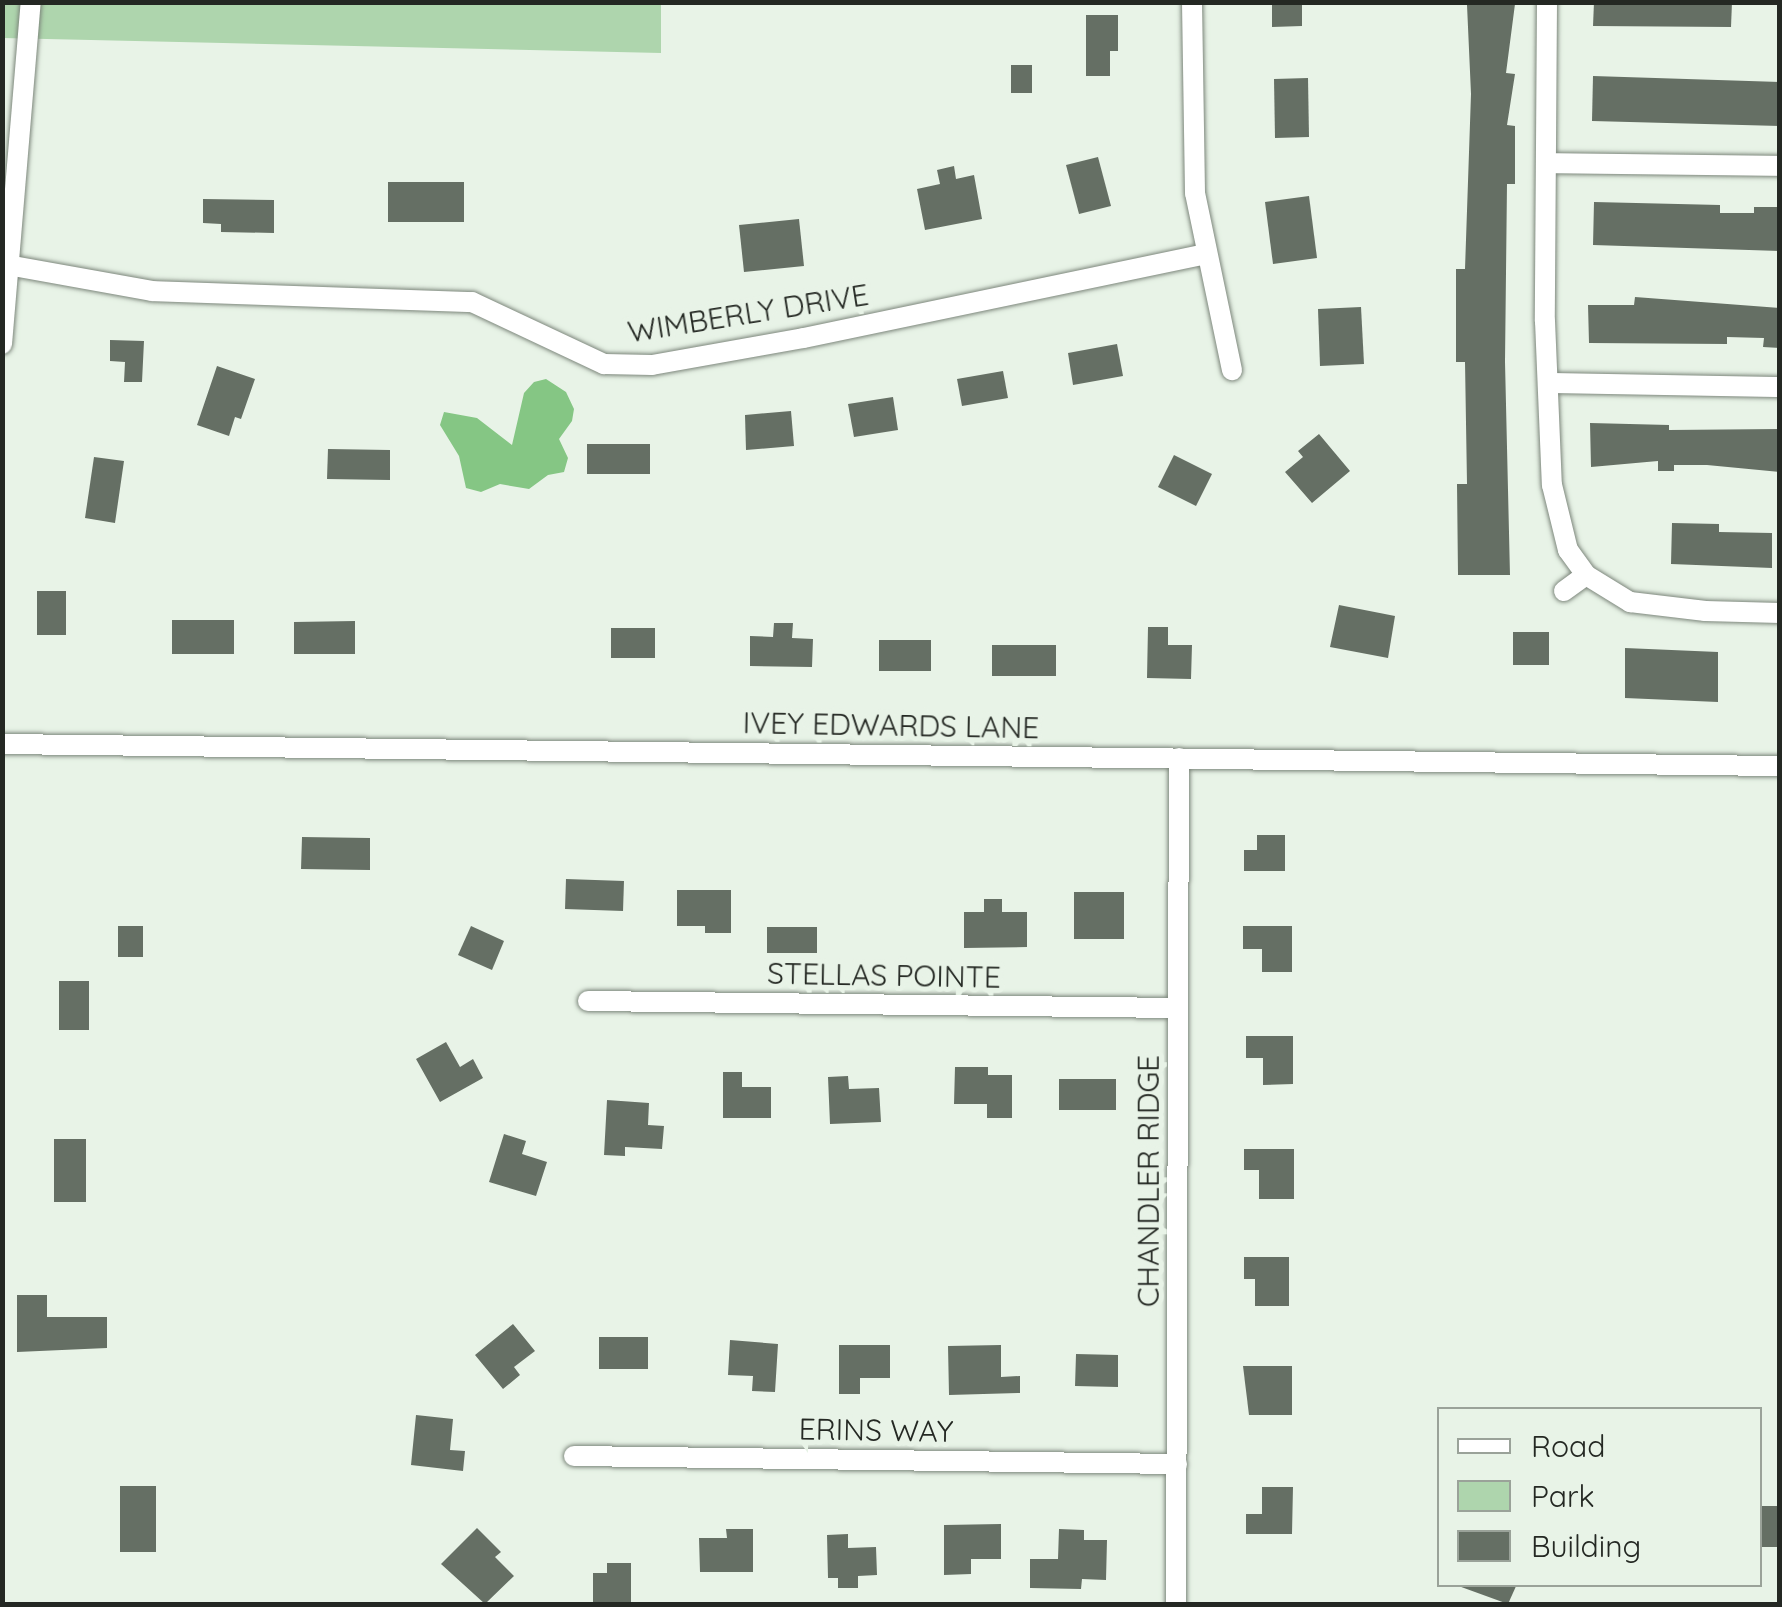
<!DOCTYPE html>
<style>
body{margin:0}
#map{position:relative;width:1782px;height:1607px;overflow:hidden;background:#e8f3e7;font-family:Quicksand,sans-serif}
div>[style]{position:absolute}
.green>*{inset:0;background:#aed5ad}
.water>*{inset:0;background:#85c684}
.building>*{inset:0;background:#656f64}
.roads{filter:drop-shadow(0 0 2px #7d877c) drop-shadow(0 0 2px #7d877c)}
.street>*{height:20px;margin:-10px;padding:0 10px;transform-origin:10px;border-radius:10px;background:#fff}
span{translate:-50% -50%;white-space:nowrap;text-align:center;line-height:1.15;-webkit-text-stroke:10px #e8f3e7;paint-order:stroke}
.street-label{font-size:30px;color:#242823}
.frame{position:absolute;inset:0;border:5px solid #242823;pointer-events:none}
.legend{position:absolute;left:1437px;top:1407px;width:325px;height:180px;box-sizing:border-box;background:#e8f3e7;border:2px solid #9aa299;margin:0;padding:12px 18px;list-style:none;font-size:30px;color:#242823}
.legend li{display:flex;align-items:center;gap:20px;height:50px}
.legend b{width:50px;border:2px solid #9aa299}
</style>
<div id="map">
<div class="green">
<i style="clip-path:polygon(3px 3px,661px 3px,661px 53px,3px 38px)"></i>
</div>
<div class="water">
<i style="clip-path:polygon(546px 379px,566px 392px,574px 409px,572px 421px,559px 439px,568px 458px,564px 472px,548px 475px,529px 489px,500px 484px,481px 492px,466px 488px,459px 456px,440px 425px,444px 412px,477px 418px,512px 445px,524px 393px,534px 382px)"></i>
</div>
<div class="building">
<i style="clip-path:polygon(1272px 2px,1302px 2px,1302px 26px,1272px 27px)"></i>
<i style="clip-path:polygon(1594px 2px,1732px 2px,1731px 27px,1593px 26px)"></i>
<i style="clip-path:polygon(1515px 4px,1506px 73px,1515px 74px,1507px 125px,1515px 126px,1515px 184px,1507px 184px,1505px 362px,1510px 575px,1458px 575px,1457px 484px,1467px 484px,1465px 362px,1456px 362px,1456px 269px,1465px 269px,1471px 94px,1467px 5px)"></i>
<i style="clip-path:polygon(1086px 15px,1118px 15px,1118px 51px,1110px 51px,1110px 76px,1086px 76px)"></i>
<i style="clip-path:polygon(1011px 65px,1032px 65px,1032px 93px,1011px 93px)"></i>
<i style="clip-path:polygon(1593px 76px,1780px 82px,1780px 126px,1592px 121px)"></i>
<i style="clip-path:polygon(1308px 78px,1309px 137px,1275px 138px,1274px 79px)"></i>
<i style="clip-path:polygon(1098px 157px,1111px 206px,1079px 214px,1066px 165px)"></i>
<i style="clip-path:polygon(954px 166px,956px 179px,974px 175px,982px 219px,925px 230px,917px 189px,940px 184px,937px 170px)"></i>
<i style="clip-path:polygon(388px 182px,464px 182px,464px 222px,388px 222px)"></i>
<i style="clip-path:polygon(1309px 196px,1317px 258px,1273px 264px,1265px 202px)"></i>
<i style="clip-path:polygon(203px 199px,274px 200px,274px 233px,221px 232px,221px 224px,203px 223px)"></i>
<i style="clip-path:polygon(1594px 202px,1720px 205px,1720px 213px,1754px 213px,1754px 207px,1780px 207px,1780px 251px,1593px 245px)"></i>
<i style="clip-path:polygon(799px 219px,804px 266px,744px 272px,739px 225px)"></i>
<i style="clip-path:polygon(1635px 297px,1780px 308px,1780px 348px,1763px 347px,1764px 338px,1727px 337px,1727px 344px,1589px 343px,1588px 305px,1634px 305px)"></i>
<i style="clip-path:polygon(1361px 307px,1364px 364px,1320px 366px,1318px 309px)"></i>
<i style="clip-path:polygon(110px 340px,144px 341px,142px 382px,124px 382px,125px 362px,110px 361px)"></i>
<i style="clip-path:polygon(1117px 344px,1123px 376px,1073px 385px,1068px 353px)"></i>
<i style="clip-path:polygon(217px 366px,255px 379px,241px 419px,235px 417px,229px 436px,197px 425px)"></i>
<i style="clip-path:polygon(1003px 371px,1008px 398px,962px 406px,957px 379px)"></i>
<i style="clip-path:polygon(893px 397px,898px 430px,854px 437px,848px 404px)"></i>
<i style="clip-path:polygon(791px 411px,794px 446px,746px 450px,745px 415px)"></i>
<i style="clip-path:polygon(1590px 423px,1669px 425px,1669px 430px,1780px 429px,1780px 472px,1707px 465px,1674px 465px,1674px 471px,1658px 471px,1658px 461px,1591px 467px)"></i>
<i style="clip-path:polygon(1319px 434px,1350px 471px,1312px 503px,1285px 472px,1303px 457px,1298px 451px)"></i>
<i style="clip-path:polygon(587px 444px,650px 444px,650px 474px,587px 474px)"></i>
<i style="clip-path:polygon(328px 449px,390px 450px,390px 480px,327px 479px)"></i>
<i style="clip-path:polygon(1174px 455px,1212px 474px,1196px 506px,1158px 487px)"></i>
<i style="clip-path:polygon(94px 457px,124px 461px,115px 523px,85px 518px)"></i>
<i style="clip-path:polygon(1672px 523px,1719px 524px,1719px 532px,1772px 533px,1772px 568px,1671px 564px)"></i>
<i style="clip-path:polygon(37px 591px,66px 591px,66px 635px,37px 635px)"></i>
<i style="clip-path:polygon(1339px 605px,1395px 616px,1388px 658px,1330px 647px)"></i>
<i style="clip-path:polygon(172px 620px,234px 620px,234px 654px,172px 654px)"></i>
<i style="clip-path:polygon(355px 621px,355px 654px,294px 654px,294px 622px)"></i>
<i style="clip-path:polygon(774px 623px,793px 623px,792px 638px,813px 639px,812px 667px,750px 666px,750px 636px,773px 637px)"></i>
<i style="clip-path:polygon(1148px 627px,1168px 627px,1168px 645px,1192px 645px,1191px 679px,1147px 678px)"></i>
<i style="clip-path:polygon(611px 628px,655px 628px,655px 658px,611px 658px)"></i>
<i style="clip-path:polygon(1513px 632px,1549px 632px,1549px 665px,1513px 665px)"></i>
<i style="clip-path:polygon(879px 640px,931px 640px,931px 671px,879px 671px)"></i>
<i style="clip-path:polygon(992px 645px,1056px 645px,1056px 676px,992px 676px)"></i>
<i style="clip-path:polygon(1625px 648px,1718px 652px,1718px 702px,1625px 698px)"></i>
<i style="clip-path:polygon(1257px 835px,1285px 835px,1285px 871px,1244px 871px,1244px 850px,1257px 850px)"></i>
<i style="clip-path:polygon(302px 837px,370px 838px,370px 870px,301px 869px)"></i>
<i style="clip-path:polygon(566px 879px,624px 881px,623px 911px,565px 909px)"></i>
<i style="clip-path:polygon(677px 890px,731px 890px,731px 933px,705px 933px,705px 926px,677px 926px)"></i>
<i style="clip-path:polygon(1074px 892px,1124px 892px,1124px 939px,1074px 939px)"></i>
<i style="clip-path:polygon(984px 899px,1002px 899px,1002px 912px,1027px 912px,1027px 947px,964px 948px,964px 912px,984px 912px)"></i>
<i style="clip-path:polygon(118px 926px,143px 926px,143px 957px,118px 957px)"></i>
<i style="clip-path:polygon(471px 926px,504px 941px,492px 970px,458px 955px)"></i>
<i style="clip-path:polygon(1243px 926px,1292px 926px,1292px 972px,1262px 972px,1262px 949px,1243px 949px)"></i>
<i style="clip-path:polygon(767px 927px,817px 927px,817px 953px,767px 953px)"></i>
<i style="clip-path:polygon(59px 981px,89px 981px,89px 1030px,59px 1030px)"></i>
<i style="clip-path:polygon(1246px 1036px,1293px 1036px,1293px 1084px,1263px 1085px,1263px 1058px,1246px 1058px)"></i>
<i style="clip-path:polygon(446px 1042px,460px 1067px,473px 1059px,483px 1078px,440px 1102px,416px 1059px)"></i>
<i style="clip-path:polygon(955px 1067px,988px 1067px,988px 1075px,1012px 1075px,1012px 1118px,987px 1118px,987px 1104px,954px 1104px)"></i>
<i style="clip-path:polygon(723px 1072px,742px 1072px,742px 1087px,771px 1087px,771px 1118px,723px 1118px)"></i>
<i style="clip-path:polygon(848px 1076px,849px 1089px,879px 1088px,881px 1122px,830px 1124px,828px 1077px)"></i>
<i style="clip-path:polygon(1059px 1079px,1116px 1079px,1116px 1110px,1059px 1110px)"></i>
<i style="clip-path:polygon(607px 1100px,649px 1103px,648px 1125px,664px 1126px,662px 1149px,625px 1147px,625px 1156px,604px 1155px)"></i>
<i style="clip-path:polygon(504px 1134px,526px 1141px,522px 1154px,547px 1162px,536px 1196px,489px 1182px)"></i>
<i style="clip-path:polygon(54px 1139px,86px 1139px,86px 1202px,54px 1202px)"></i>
<i style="clip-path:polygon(1244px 1149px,1294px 1149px,1294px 1199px,1259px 1199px,1259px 1170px,1244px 1170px)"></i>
<i style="clip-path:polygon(1244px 1257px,1289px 1257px,1289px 1306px,1255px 1306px,1255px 1279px,1244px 1279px)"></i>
<i style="clip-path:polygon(17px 1295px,47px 1295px,47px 1317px,107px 1317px,107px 1348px,17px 1352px)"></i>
<i style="clip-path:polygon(513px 1324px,535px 1351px,514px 1367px,520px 1375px,503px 1389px,475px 1355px)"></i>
<i style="clip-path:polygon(599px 1337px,648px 1337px,648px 1369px,599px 1369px)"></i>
<i style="clip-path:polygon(730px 1340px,778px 1344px,775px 1392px,752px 1391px,753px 1376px,728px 1375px)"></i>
<i style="clip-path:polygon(839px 1345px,890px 1345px,890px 1378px,860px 1378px,860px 1394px,839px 1394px)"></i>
<i style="clip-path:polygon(1001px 1345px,1001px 1377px,1020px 1376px,1020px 1393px,949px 1395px,948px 1346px)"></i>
<i style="clip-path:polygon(1076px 1354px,1118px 1355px,1118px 1387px,1075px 1386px)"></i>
<i style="clip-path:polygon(1243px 1366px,1292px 1366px,1292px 1415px,1249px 1415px)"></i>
<i style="clip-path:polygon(416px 1415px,453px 1419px,450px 1450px,465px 1451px,463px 1471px,411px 1465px)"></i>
<i style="clip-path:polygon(120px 1486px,156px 1486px,156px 1552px,120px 1552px)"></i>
<i style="clip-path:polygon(1262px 1487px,1293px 1487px,1292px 1534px,1246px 1534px,1246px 1514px,1262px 1514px)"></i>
<i style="clip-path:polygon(1760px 1506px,1780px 1506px,1780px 1547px,1760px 1547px)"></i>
<i style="clip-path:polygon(1001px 1524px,1001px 1559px,971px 1559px,971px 1574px,944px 1575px,944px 1525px)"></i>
<i style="clip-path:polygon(477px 1528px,501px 1552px,495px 1557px,514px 1576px,485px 1604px,441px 1564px)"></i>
<i style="clip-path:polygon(726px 1529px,753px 1529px,753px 1572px,700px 1572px,699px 1538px,727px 1538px)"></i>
<i style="clip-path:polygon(1059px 1529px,1084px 1530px,1084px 1540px,1107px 1540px,1106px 1580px,1082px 1579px,1081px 1589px,1030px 1588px,1030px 1559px,1058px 1559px)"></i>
<i style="clip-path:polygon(848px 1534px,848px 1548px,876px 1547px,877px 1575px,858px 1576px,858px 1588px,838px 1588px,838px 1578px,828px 1578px,827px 1535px)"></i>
<i style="clip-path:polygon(607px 1563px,631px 1563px,631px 1604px,593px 1604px,593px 1573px,607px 1573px)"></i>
<i style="clip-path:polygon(1453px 1584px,1517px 1584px,1508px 1604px)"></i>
</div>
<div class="roads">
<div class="street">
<i style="left:1192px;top:2px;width:191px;rotate:89.1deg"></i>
<i style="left:1195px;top:193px;width:181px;rotate:78.2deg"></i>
<i style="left:1547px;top:2px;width:319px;rotate:90.4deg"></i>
<i style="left:1545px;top:321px;width:164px;rotate:87.6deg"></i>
<i style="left:1552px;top:485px;width:67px;rotate:76.2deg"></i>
<i style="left:1568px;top:550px;width:31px;rotate:54deg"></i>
<i style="left:1586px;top:575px;width:52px;rotate:31.5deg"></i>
<i style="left:1630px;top:602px;width:76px;rotate:6.8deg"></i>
<i style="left:1705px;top:611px;width:75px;rotate:1.5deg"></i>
<i style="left:1546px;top:163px;width:234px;rotate:0.7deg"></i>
<i style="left:2px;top:264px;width:152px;rotate:10.2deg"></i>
<i style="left:152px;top:291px;width:320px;rotate:2deg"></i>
<i style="left:472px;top:302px;width:146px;rotate:25.2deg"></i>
<i style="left:604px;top:364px;width:48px;rotate:1.2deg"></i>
<i style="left:652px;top:365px;width:154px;rotate:-10.1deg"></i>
<i style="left:804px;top:338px;width:410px;rotate:-11.8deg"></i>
<i style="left:2px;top:344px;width:343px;rotate:-85.2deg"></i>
<i style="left:1548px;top:383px;width:232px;rotate:1deg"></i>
<i style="left:1564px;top:591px;width:27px;rotate:-36deg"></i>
<i style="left:2px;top:744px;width:1778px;rotate:0.71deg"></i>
<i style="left:588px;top:1001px;width:590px;rotate:0.68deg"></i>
<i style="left:574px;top:1456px;width:603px;rotate:0.76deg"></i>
<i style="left:1176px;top:1604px;width:846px;rotate:-89.8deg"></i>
</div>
</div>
<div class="street-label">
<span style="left:748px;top:313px;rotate:-9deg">WIMBERLY DRIVE</span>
<span style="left:891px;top:725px;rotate:1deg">IVEY EDWARDS LANE</span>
<span style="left:884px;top:975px;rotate:1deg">STELLAS POINTE</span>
<span style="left:1148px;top:1181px;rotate:-90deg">CHANDLER RIDGE</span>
<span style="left:876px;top:1430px;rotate:1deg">ERINS WAY</span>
</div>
<div class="frame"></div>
<ul class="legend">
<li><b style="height:12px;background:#fff"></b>Road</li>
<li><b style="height:28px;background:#aed5ad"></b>Park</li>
<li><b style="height:28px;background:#656f64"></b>Building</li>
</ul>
</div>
